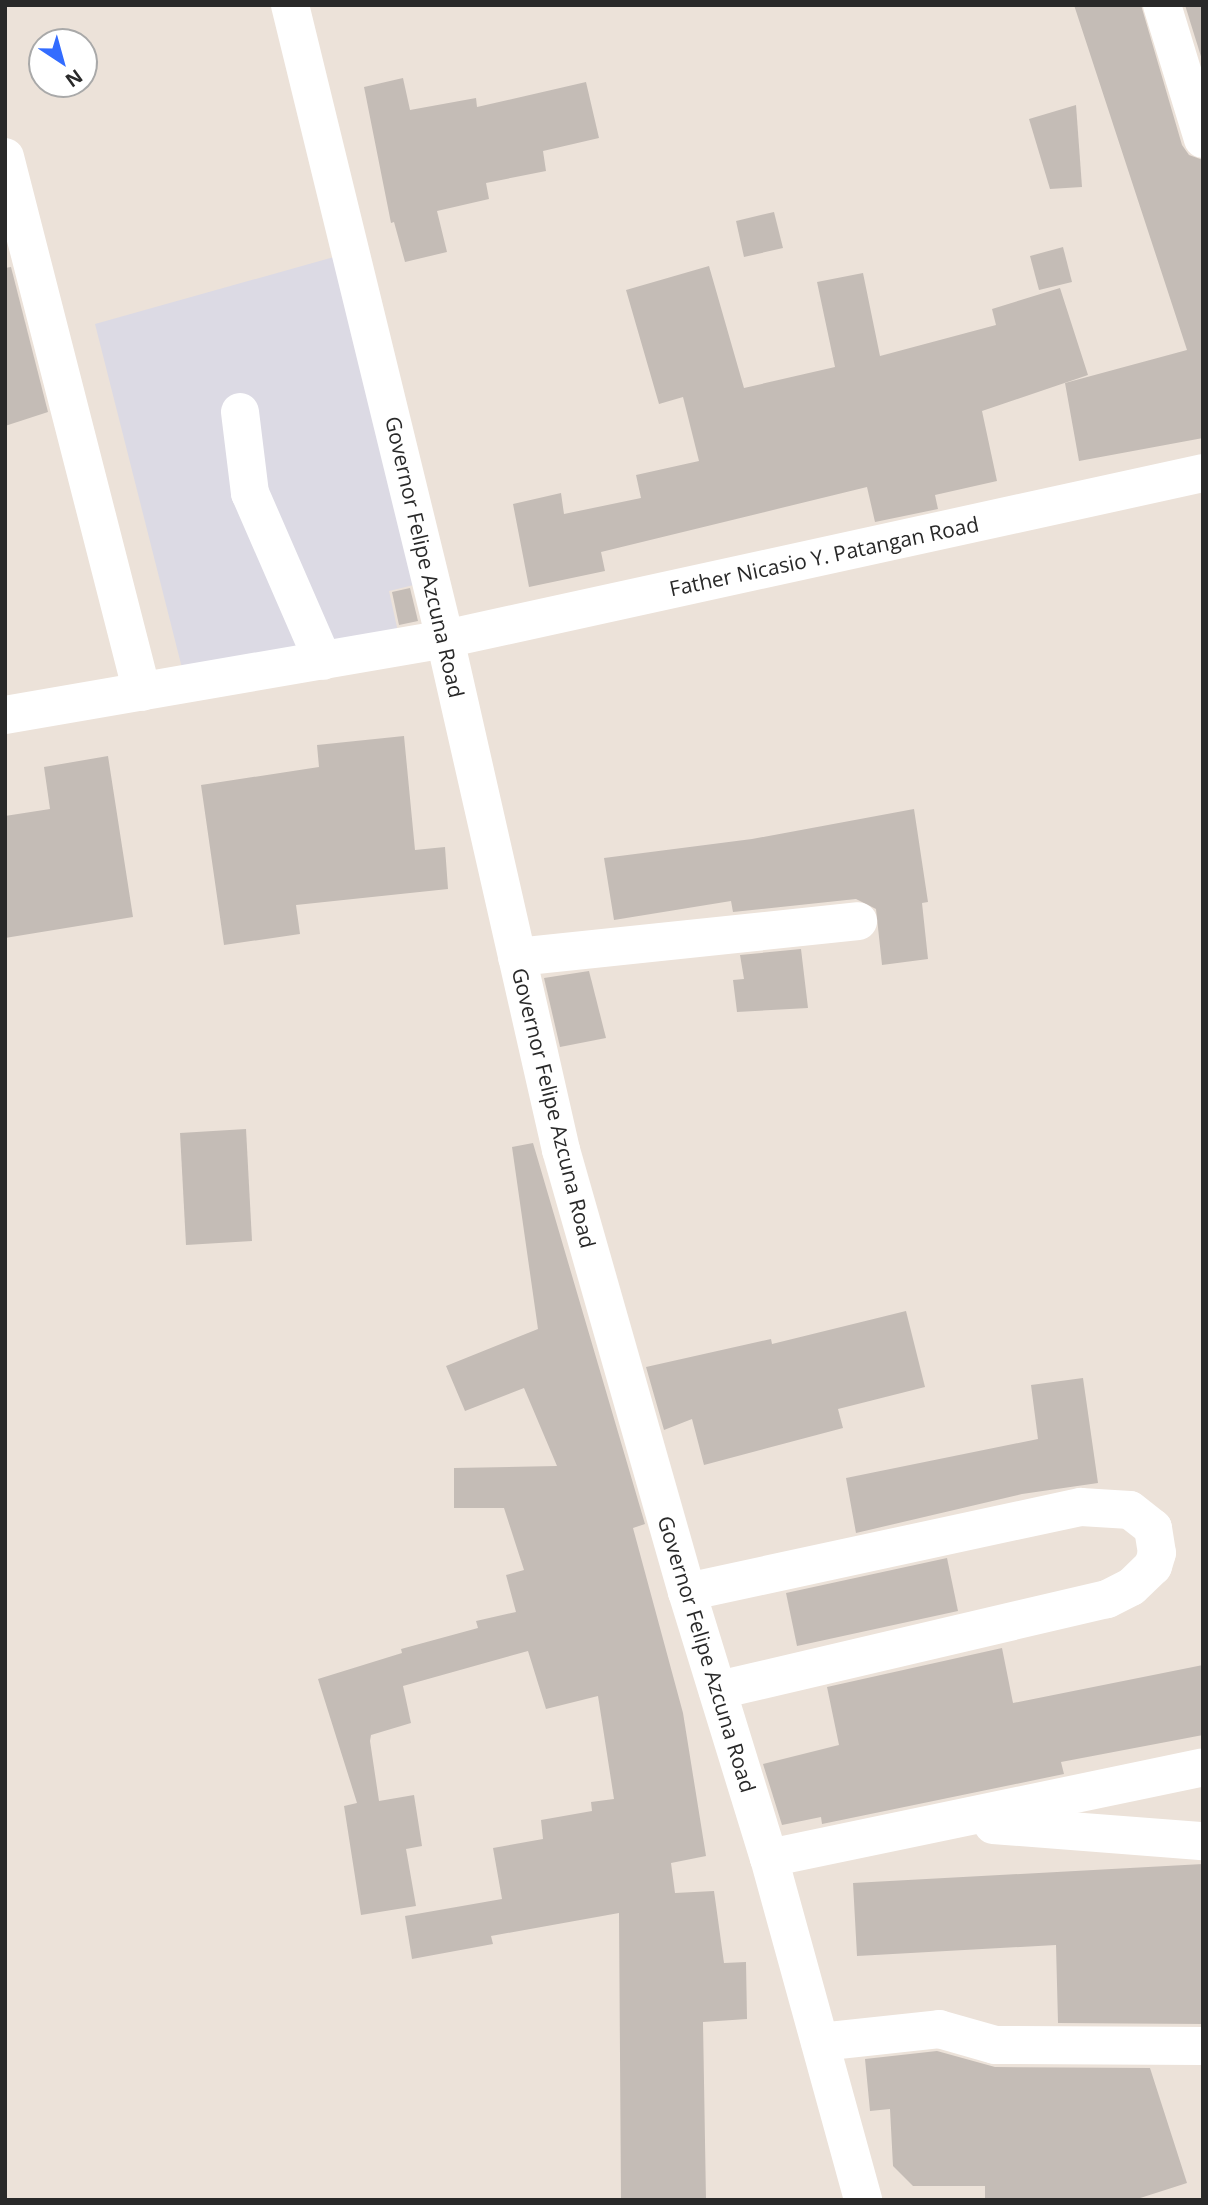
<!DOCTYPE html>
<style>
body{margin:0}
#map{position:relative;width:1208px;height:2205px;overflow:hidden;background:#ece2d9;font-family:"Open Sans",sans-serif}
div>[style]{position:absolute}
.industrial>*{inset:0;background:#dcdae4}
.building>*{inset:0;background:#c4bcb6}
.minor>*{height:38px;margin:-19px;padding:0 19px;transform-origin:19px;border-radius:19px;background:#fff}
span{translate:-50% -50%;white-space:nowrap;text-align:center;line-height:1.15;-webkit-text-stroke:5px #fff;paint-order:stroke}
.street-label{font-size:21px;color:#292929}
.frame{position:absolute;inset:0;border:7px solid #292929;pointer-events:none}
.north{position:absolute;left:28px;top:28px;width:70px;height:70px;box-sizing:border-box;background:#fff;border:2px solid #a9a9a9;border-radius:50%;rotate:144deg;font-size:19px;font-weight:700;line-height:28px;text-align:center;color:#292929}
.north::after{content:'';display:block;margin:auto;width:24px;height:32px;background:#336cff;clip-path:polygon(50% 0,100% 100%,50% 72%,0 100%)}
</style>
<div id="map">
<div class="industrial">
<i style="clip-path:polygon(341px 255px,422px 583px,389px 591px,398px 632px,183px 672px,95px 324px)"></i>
</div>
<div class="building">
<i style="clip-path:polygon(1074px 5px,1141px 5px,1182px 145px,1189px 155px,1203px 160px,1203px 438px,1079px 461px,1065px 383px,1187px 350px)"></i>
<i style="clip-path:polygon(1185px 5px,1203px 5px,1203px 63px)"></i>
<i style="clip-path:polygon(403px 78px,410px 110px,476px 98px,477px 107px,586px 82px,599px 138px,543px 151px,546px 171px,486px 183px,489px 199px,437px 211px,447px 252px,405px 262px,394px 222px,391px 223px,364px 87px)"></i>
<i style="clip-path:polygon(1076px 105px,1082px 187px,1050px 189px,1029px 119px)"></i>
<i style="clip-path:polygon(774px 212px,783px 248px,744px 257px,736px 221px)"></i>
<i style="clip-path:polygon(1063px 247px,1072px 282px,1039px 290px,1030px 256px)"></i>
<i style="clip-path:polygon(709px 266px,744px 388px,835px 367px,817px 282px,863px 273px,880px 356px,996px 325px,992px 309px,1060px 288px,1088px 375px,982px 411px,997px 481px,935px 495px,938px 509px,875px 522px,867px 487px,601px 552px,605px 571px,529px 587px,513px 504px,561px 493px,564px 514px,641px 498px,636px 475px,699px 461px,683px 397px,659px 404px,626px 290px)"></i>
<i style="clip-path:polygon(11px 267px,48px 412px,5px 426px,5px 268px)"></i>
<i style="clip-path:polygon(410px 588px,418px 621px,399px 625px,392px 592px)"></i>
<i style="clip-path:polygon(404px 736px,415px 850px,445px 847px,448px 889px,296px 905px,300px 934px,224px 945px,201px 785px,319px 767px,317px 745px)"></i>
<i style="clip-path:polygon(108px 756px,133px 917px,5px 938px,5px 816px,50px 809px,44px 767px)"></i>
<i style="clip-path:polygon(914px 809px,928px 902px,922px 903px,928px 959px,882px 965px,876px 909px,856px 899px,733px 912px,731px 901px,614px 920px,604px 858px,752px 839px)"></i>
<i style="clip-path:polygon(801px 949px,808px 1008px,737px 1012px,733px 980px,744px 979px,740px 955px)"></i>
<i style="clip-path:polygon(589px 971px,606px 1038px,560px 1047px,544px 978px)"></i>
<i style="clip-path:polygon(246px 1129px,252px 1241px,186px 1245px,180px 1133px)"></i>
<i style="clip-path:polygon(533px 1143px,645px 1524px,633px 1528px,683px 1713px,706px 1856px,671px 1863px,675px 1893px,714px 1891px,724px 1963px,746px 1962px,747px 2019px,703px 2022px,706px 2200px,621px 2200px,619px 1913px,491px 1936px,493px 1944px,412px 1959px,405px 1916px,502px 1899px,493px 1848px,543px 1839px,541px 1820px,592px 1811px,591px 1802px,614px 1799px,598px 1696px,546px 1709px,528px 1651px,403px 1686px,411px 1723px,371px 1735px,370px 1741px,379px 1801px,414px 1795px,422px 1846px,406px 1849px,416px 1906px,361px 1915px,344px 1806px,357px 1803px,318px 1679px,402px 1653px,401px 1649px,478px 1628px,476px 1621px,516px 1612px,506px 1575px,524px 1570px,504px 1508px,454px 1508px,454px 1468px,557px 1466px,524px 1388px,465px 1411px,446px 1366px,538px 1329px,512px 1147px)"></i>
<i style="clip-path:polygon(906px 1311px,925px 1387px,838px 1409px,843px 1428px,704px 1465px,692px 1419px,664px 1430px,646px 1367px,771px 1339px,772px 1344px)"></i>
<i style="clip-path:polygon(1083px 1378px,1098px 1483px,1022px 1494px,856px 1533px,846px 1478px,1038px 1439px,1031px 1385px)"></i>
<i style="clip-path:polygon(947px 1558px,958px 1611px,797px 1646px,786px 1593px)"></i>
<i style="clip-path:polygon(1002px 1648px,1013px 1703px,1203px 1665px,1203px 1735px,1061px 1762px,1064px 1774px,822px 1824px,821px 1817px,782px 1825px,763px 1764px,839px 1745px,827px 1687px)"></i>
<i style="clip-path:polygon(1203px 1864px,1203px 2024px,1058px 2023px,1056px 1945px,857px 1956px,853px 1883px)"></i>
<i style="clip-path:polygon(937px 2051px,995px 2067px,1150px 2068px,1187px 2183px,1134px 2200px,985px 2200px,985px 2186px,913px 2186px,893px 2166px,890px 2109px,870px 2111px,865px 2059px)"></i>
</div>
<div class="minor">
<i style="left:290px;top:5px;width:653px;rotate:76.26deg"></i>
<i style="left:445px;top:639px;width:524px;rotate:77.21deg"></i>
<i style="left:561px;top:1150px;width:460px;rotate:74.1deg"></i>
<i style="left:687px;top:1592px;width:278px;rotate:72.9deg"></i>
<i style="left:769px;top:1858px;width:355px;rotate:74.6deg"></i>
<i style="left:1162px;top:5px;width:140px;rotate:73deg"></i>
<i style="left:5px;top:157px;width:552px;rotate:75.64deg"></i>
<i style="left:240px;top:412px;width:82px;rotate:83deg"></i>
<i style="left:250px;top:493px;width:183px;rotate:66.5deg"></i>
<i style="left:5px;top:715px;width:447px;rotate:-9.8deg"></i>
<i style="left:445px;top:639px;width:776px;rotate:-12.35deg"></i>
<i style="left:517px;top:957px;width:343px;rotate:-6deg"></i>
<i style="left:687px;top:1592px;width:403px;rotate:-12.2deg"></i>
<i style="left:1081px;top:1507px;width:49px;rotate:3.5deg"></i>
<i style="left:1130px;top:1510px;width:29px;rotate:38deg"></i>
<i style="left:1153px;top:1528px;width:25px;rotate:81deg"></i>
<i style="left:1157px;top:1553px;width:14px;rotate:107deg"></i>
<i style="left:1153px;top:1566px;width:30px;rotate:136deg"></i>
<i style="left:1131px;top:1587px;width:27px;rotate:153deg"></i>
<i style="left:1107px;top:1599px;width:400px;rotate:166.8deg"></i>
<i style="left:993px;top:1825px;width:211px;rotate:4.4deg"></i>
<i style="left:769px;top:1858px;width:443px;rotate:-11.8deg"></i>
<i style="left:820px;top:2042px;width:120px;rotate:-6.2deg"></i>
<i style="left:939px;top:2029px;width:58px;rotate:15.9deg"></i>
<i style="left:995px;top:2045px;width:208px;rotate:0.3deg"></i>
</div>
<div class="street-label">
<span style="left:824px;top:556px;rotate:-12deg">Father Nicasio Y. Patangan Road</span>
<span style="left:425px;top:557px;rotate:77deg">Governor Felipe Azcuna Road</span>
<span style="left:554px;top:1108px;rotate:76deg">Governor Felipe Azcuna Road</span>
<span style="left:707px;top:1654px;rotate:73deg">Governor Felipe Azcuna Road</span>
</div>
<div class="frame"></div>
<div class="north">N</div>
</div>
